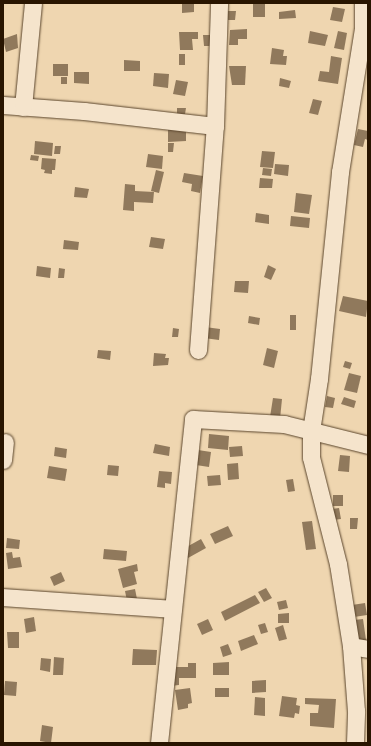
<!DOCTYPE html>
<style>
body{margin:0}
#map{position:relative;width:371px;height:746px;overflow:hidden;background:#efd6b0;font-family:Cardo,serif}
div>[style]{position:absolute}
.building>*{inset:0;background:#90795c}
.roads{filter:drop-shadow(0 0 1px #5a452c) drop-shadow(0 0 1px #5a452c)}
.minor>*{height:17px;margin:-8.5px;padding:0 8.5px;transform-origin:8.5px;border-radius:8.5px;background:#f5e4cc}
span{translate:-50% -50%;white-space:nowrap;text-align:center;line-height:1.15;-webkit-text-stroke:3px #f5e4cc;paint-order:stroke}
.frame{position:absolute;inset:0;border:4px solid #291500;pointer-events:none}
</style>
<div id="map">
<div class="building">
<i style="clip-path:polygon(182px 3px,194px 3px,194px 12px,182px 13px)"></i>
<i style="clip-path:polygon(253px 3px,265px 3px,265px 17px,253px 17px)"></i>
<i style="clip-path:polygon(333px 7px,345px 9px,342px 22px,330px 20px)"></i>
<i style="clip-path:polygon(295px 10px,296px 18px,279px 19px,279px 12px)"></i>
<i style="clip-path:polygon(228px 11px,236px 11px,235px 20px,228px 20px)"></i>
<i style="clip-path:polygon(247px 29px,247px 39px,238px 39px,238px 45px,229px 45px,230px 30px)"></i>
<i style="clip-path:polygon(310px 31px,328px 35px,325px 46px,308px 43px)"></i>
<i style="clip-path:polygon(338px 31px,347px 33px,344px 50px,334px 48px)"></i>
<i style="clip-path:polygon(179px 32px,198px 32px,198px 39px,192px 39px,193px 50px,180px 50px)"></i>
<i style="clip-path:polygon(17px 34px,18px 48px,6px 52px,3px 39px)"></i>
<i style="clip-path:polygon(203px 35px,212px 35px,212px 46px,204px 46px)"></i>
<i style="clip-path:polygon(272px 48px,284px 50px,283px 56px,287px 56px,286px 65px,270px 64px)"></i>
<i style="clip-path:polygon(179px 54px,185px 54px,185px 65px,179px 65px)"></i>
<i style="clip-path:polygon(331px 56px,342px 58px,338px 84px,318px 81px,320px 71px,329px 72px)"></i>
<i style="clip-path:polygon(124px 60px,140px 61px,140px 71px,124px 71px)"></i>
<i style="clip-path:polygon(53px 64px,68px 64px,68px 76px,53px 76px)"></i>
<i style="clip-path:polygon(229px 66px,246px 66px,245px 85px,232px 85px)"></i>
<i style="clip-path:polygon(74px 72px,89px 72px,89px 84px,74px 83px)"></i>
<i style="clip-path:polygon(154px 73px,169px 74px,168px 88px,153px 86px)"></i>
<i style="clip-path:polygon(61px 77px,67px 77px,67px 84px,61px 84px)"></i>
<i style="clip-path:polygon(280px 78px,291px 81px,289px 88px,279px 86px)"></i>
<i style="clip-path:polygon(176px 80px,188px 82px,185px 96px,173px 94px)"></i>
<i style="clip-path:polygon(313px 99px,322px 101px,318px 115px,309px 113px)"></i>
<i style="clip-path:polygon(177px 108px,186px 108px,185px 114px,177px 114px)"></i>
<i style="clip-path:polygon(186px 129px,186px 141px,168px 142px,168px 130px)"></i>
<i style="clip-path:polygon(358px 129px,368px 131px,368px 140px,365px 139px,363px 147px,354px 145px)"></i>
<i style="clip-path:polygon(35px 141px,53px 143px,52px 156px,34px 154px)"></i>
<i style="clip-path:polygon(168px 143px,174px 143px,173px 152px,168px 152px)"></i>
<i style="clip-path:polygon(55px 146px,61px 146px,60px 154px,54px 154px)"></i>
<i style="clip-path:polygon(262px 151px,275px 152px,273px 168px,260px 167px)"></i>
<i style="clip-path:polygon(148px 154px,163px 156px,162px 169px,146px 167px)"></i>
<i style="clip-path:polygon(31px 155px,39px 156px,38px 161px,30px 160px)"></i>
<i style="clip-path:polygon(42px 158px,56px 159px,55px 170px,52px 170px,52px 174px,44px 173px,45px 170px,41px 169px)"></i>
<i style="clip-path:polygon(275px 164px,289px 165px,288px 176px,274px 174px)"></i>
<i style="clip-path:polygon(263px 168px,272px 169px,271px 176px,262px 175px)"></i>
<i style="clip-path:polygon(156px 170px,164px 172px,159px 193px,151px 191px)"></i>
<i style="clip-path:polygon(184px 173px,203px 176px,200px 193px,191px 191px,192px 184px,182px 182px)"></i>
<i style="clip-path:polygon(260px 178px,273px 179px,272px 188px,259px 188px)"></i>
<i style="clip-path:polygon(125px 184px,135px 185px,135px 191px,154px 192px,153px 203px,134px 202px,134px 211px,123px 210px)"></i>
<i style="clip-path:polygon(75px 187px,89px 189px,87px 198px,74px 197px)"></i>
<i style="clip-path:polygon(296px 193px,312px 195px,309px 214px,294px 212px)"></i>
<i style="clip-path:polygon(256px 213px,269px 215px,269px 224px,255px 222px)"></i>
<i style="clip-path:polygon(291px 216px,310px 218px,309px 228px,290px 226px)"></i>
<i style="clip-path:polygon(151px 237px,165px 239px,163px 249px,149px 247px)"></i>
<i style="clip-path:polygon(64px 240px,79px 242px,78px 250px,63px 249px)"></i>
<i style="clip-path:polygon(268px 265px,276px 269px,271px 280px,264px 277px)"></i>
<i style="clip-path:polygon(37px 266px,51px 268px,50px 278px,36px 276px)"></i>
<i style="clip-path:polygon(59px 268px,65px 269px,64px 278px,58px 278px)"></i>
<i style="clip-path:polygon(235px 281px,249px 281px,248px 293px,234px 292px)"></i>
<i style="clip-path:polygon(343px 296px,368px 301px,366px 317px,339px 311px)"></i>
<i style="clip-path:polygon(290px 315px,296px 315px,296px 330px,290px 330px)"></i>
<i style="clip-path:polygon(249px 316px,260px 318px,259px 325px,248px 323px)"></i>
<i style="clip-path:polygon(205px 327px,220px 329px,219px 340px,204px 338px)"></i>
<i style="clip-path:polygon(173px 328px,179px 329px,178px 337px,172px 337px)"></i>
<i style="clip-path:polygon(267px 348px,278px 351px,274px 368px,263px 365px)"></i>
<i style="clip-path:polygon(98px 350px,111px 351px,110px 360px,97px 358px)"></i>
<i style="clip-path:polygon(154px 353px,166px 354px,165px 358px,169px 358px,168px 365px,153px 366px)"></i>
<i style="clip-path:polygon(345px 361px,352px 363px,350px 369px,343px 367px)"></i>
<i style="clip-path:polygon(349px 373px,361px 376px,357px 393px,344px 390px)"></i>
<i style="clip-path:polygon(327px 396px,335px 398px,333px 408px,325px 407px)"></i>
<i style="clip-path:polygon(344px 397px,356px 401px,354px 408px,341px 404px)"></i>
<i style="clip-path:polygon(273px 398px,282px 399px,280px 419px,270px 417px)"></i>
<i style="clip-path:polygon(209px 434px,229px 436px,228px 450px,208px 448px)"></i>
<i style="clip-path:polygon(155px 444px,170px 447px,169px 456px,153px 453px)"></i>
<i style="clip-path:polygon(242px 446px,243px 456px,230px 457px,229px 447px)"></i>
<i style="clip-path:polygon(55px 447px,67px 449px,66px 458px,54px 456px)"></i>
<i style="clip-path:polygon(198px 450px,211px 452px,209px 467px,196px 465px)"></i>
<i style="clip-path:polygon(340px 455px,350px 456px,349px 472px,338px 471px)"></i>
<i style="clip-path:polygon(238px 463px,239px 479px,228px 480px,227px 464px)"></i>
<i style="clip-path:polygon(108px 465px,119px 466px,118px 476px,107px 475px)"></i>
<i style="clip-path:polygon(49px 466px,67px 469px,65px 481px,47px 478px)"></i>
<i style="clip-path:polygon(159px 471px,172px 472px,171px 484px,165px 483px,165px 488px,157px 487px)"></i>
<i style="clip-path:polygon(220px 475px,221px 485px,208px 486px,207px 476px)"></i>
<i style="clip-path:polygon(293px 479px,295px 491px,288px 492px,286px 480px)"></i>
<i style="clip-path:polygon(333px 495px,343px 495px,343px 506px,333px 506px)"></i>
<i style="clip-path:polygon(339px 508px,341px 519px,333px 520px,332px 509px)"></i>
<i style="clip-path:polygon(350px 518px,358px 518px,357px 529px,350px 529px)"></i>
<i style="clip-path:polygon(312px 521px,316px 549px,306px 550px,302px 522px)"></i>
<i style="clip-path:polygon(228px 526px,233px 536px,215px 544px,210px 534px)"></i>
<i style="clip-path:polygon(7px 538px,20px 540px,19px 549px,6px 548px)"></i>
<i style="clip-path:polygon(201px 539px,206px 548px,188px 558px,183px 549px)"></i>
<i style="clip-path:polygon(104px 549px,127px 551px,126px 561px,103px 559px)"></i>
<i style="clip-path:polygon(12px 552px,13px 558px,20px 557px,22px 567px,8px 569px,6px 553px)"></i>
<i style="clip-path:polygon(137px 564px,138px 571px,134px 572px,137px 584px,123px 588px,118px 569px)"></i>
<i style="clip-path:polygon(61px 572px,65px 581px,54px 586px,50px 577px)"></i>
<i style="clip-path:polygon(266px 588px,272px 598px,264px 602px,258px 592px)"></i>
<i style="clip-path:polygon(135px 589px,137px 599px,127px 601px,125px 591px)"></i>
<i style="clip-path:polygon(255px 595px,260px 603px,225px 621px,221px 612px)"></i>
<i style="clip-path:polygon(286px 600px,288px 608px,279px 610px,277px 602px)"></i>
<i style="clip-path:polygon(365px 603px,367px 615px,354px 617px,352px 605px)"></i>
<i style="clip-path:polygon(289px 613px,289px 623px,278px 623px,278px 614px)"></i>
<i style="clip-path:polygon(34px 617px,36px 631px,26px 633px,24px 619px)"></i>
<i style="clip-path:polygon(208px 619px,213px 630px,202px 635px,197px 624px)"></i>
<i style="clip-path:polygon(363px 619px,366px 640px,356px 641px,354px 620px)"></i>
<i style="clip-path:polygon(265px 623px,268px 632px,261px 634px,258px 625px)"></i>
<i style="clip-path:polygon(283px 625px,287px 639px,279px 641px,275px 628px)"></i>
<i style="clip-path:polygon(7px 632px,19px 632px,19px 648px,8px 648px)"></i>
<i style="clip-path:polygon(254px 635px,258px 644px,241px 651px,238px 641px)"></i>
<i style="clip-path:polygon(228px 644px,232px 654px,223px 657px,220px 647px)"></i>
<i style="clip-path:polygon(133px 649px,157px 650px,156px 665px,132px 665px)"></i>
<i style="clip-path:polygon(54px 657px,64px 658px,63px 675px,53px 675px)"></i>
<i style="clip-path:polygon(41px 658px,51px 659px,50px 672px,40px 670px)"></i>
<i style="clip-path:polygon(229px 662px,229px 675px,213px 675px,213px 663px)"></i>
<i style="clip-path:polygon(188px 663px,196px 663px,196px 678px,179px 678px,179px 685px,170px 686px,170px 667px,188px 667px)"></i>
<i style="clip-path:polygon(266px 680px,266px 692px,252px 693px,252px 681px)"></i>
<i style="clip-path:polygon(5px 681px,17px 682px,16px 696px,4px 695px)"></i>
<i style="clip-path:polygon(190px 688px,192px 703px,188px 704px,188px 708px,178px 710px,175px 690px)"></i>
<i style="clip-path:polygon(215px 688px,229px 688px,229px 697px,215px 697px)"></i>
<i style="clip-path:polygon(282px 696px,297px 698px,296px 705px,300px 706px,299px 714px,295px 713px,294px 718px,279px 716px)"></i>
<i style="clip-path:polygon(255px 697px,265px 698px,265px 716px,254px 715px)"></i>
<i style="clip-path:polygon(305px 698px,336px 699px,334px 728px,310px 726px,310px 713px,318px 713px,319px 705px,305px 704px)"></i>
<i style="clip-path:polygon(42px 725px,53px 727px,51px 743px,40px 741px)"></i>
</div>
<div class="roads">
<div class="minor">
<i style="left:3px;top:105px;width:81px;rotate:4.2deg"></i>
<i style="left:84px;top:111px;width:132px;rotate:6.5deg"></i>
<i style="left:23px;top:107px;width:104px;rotate:-84.5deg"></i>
<i style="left:198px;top:350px;width:225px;rotate:-85.7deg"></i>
<i style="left:215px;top:126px;width:123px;rotate:-88.1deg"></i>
<i style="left:3px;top:460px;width:18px;rotate:-84deg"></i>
<i style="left:3px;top:597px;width:170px;rotate:4deg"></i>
<i style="left:351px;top:646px;width:17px;rotate:10deg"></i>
<i style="left:159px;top:743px;width:326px;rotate:-84deg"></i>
<i style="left:193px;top:419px;width:91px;rotate:3.1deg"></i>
<i style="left:284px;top:424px;width:87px;rotate:14deg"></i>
<i style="left:355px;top:743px;width:32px;rotate:-88deg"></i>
<i style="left:356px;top:711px;width:65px;rotate:-94.4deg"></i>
<i style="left:351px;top:646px;width:83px;rotate:-99deg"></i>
<i style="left:338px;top:564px;width:110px;rotate:-104.2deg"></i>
<i style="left:311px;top:457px;width:26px;rotate:-90deg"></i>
<i style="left:311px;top:431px;width:53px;rotate:-81.3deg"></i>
<i style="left:319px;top:379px;width:208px;rotate:-84.2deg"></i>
<i style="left:340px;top:172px;width:145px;rotate:-80.9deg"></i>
<i style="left:363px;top:29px;width:26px;rotate:-90deg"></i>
</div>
</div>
<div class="frame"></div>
</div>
